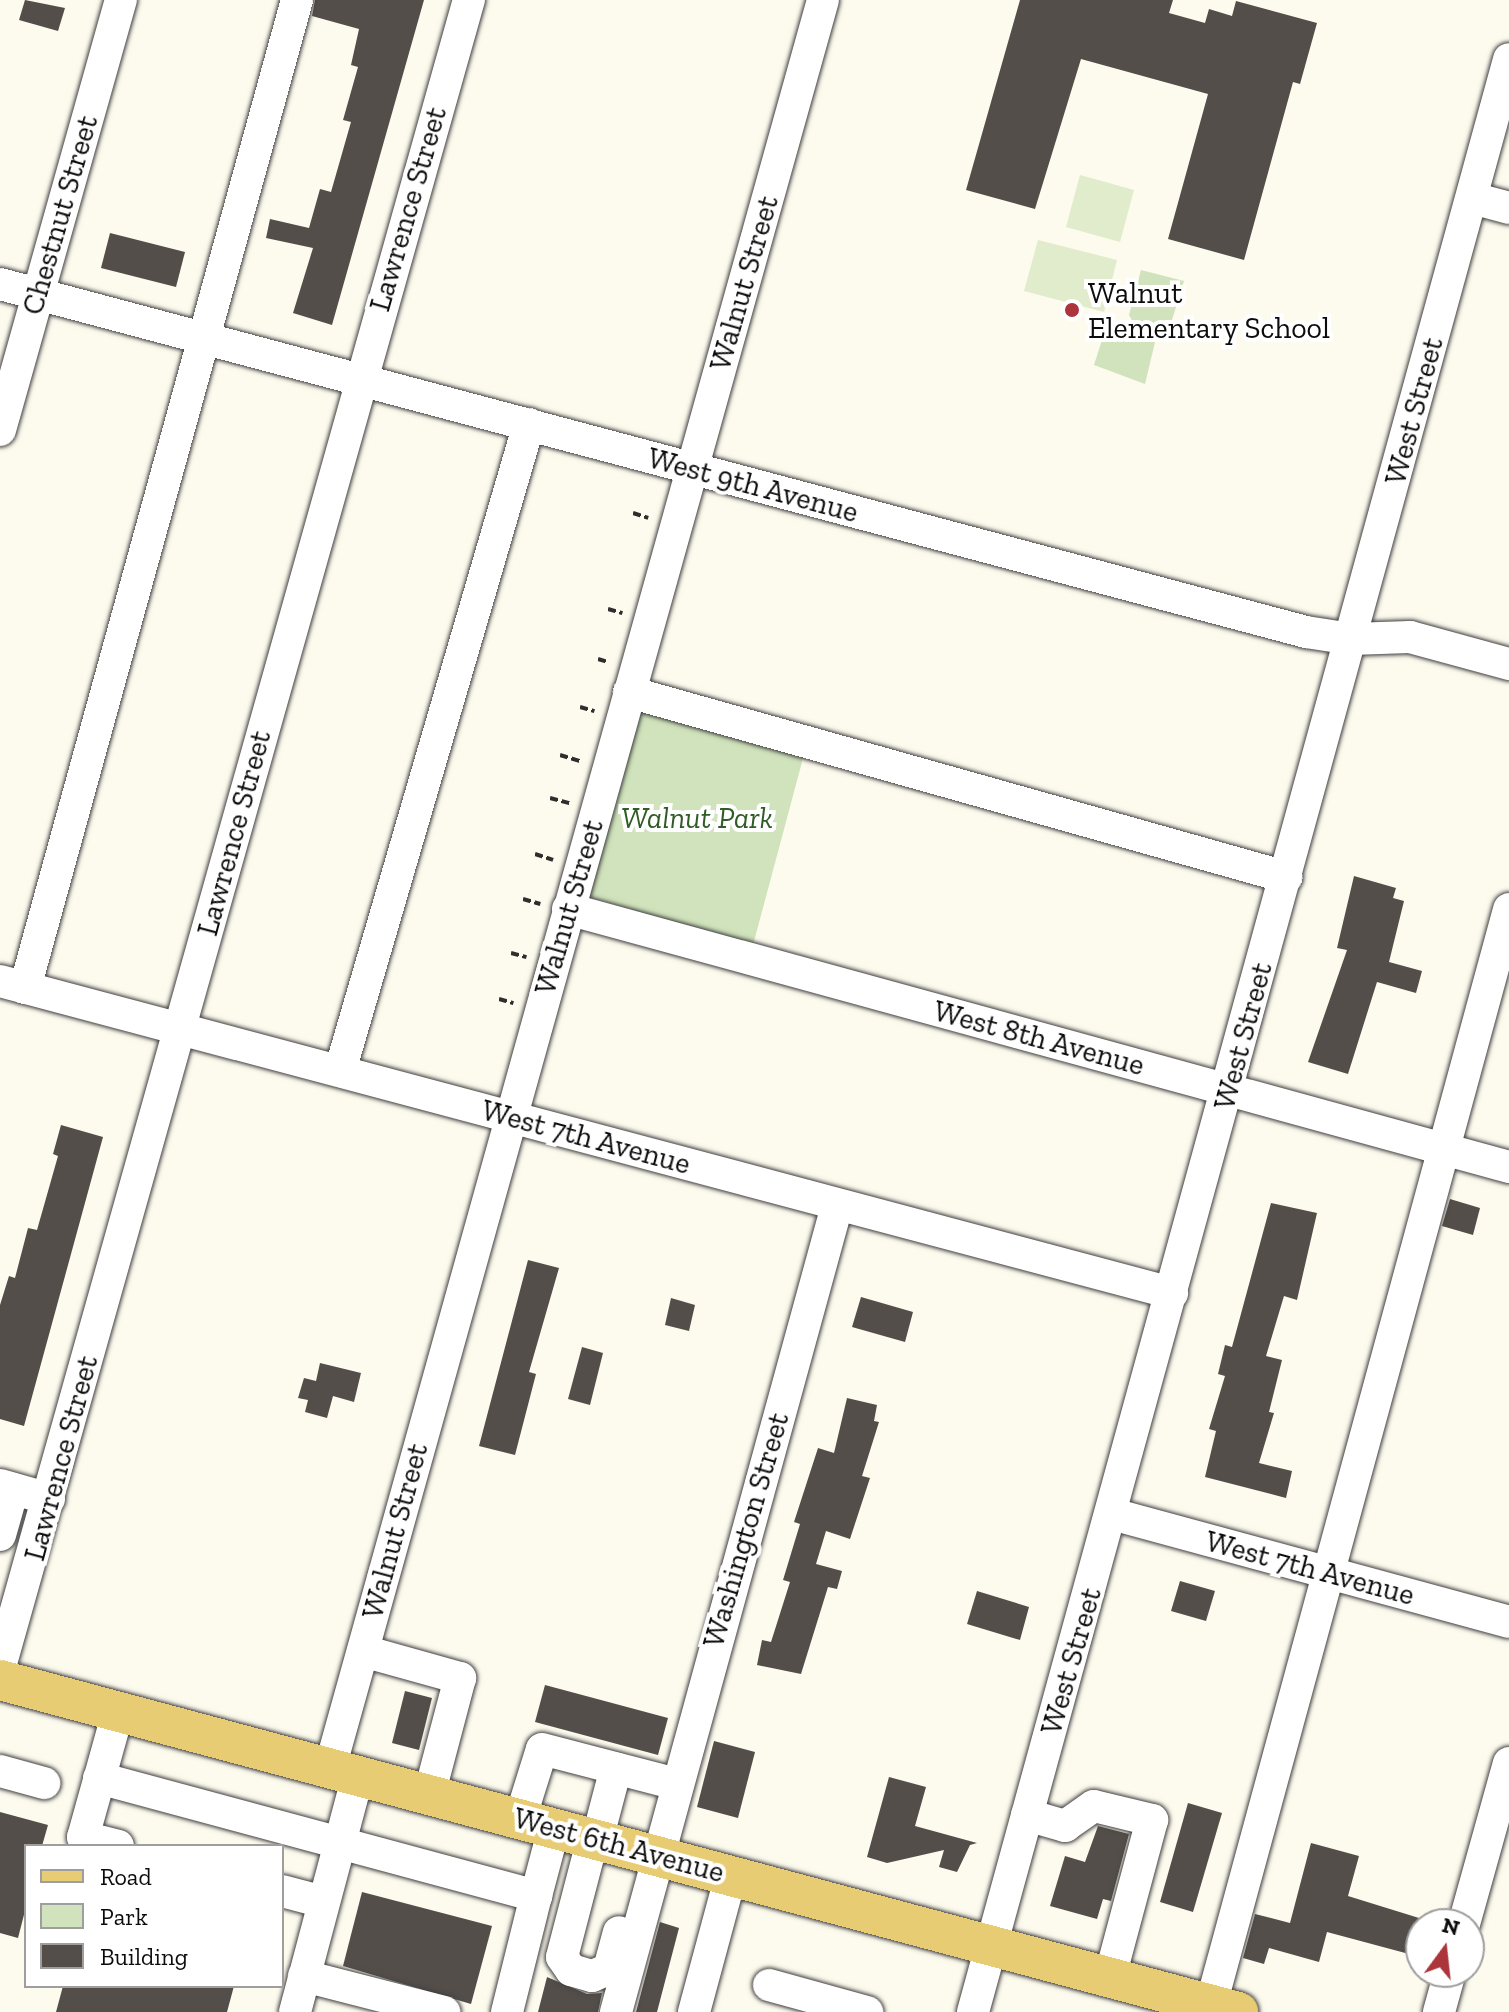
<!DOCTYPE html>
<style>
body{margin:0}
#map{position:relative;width:1509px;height:2012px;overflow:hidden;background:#fdfaee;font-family:"Zilla Slab",serif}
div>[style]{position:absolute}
.green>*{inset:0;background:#d0e3bc}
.pitch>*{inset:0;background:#e1eccc}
.building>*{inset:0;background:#544e4a}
.path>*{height:4px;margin-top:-2px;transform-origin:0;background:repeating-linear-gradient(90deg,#2e2e2e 0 8px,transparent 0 12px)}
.roads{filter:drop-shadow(0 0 2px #3f3f3f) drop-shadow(0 0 2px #3f3f3f)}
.minor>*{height:32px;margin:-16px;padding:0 16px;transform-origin:16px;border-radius:16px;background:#fff}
.major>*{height:40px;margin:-20px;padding:0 20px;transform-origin:20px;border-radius:20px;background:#e8cc73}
.dots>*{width:22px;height:22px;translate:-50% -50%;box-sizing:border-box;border:4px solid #fff;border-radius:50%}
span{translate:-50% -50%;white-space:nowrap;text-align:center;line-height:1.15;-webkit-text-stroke:8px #fff;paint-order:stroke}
.street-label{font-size:30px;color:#0c0c0c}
.poi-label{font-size:30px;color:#0c0c0c}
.left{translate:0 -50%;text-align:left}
.park-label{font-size:30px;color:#305c25;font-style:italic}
.legend{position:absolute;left:24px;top:1844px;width:260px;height:144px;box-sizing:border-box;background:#fff;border:2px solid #9e9e9e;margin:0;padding:10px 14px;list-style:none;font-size:24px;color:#0c0c0c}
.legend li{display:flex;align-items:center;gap:16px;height:40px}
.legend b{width:40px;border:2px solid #9e9e9e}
.north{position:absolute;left:1405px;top:1908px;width:80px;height:80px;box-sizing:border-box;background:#fff;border:2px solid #9e9e9e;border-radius:50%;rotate:15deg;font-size:22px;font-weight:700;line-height:32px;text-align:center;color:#0c0c0c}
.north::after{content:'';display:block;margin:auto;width:28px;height:36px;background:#ab353b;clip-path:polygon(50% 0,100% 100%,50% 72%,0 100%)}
</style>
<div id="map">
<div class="green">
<i style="clip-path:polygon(1141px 270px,1184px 281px,1167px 336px,1134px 324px,1129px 315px)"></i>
<i style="clip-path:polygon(1108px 321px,1156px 338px,1145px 384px,1094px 365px)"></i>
<i style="clip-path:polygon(639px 702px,806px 747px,753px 945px,589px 897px)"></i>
</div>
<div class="pitch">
<i style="clip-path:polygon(1080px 175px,1134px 190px,1120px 242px,1066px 227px)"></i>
<i style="clip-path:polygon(1038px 240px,1117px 260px,1104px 312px,1024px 291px)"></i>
</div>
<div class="building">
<i style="clip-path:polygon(25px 0,65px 8px,58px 31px,19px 20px)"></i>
<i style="clip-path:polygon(315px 0,424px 0,332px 325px,293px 313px,313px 248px,266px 238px,270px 219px,309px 228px,320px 189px,331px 192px,351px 122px,343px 120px,358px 67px,351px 65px,359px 29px,312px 16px)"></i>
<i style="clip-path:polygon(1020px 0,1173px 0,1169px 13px,1205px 23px,1209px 9px,1232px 16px,1236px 1px,1317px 23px,1300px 84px,1293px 82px,1244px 260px,1168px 239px,1208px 94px,1081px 59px,1035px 209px,966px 190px)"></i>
<i style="clip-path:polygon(110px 233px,185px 252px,176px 287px,101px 268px)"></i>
<i style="clip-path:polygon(1354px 876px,1396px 888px,1393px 898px,1404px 901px,1389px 962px,1422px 971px,1416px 993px,1377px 982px,1348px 1074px,1308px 1062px,1347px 950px,1337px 948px)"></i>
<i style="clip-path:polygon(61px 1125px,103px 1137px,24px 1426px,0 1419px,0 1305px,9px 1276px,15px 1278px,28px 1228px,37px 1230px,58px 1156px,53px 1154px)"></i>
<i style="clip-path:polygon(1450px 1199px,1480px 1208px,1473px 1235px,1442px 1226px)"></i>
<i style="clip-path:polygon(1271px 1203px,1317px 1213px,1297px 1300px,1284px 1296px,1266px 1356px,1282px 1360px,1269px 1412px,1274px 1413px,1259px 1463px,1292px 1471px,1286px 1498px,1205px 1477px,1216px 1431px,1209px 1429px,1225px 1376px,1218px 1374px,1225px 1345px,1232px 1347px)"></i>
<i style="clip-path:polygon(528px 1260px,559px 1268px,529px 1372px,536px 1374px,515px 1455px,479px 1446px)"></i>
<i style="clip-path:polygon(861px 1297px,913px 1312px,905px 1342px,852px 1327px)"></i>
<i style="clip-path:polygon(671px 1298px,695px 1305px,689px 1331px,665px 1325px)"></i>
<i style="clip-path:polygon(582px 1347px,603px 1353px,590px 1405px,568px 1399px)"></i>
<i style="clip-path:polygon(320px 1363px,361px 1373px,354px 1402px,333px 1396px,327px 1418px,305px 1412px,308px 1400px,298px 1398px,304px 1378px,316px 1381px)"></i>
<i style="clip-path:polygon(847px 1398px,877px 1405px,874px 1421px,879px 1422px,862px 1476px,870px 1478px,850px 1539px,826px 1531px,816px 1564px,842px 1571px,837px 1589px,828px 1587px,801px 1674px,757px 1665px,762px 1640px,771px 1642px,790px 1582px,783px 1580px,800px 1524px,794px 1522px,818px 1448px,834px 1453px)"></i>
<i style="clip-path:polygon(1180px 1581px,1215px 1591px,1206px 1621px,1171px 1611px)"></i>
<i style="clip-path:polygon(977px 1591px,1029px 1607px,1020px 1640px,967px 1624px)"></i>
<i style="clip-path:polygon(545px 1685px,668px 1718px,658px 1755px,535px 1722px)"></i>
<i style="clip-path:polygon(405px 1691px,432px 1698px,419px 1750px,392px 1743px)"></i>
<i style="clip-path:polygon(714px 1741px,755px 1752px,738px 1818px,697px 1807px)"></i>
<i style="clip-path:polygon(889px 1777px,926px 1787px,915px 1826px,977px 1843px,970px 1845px,957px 1872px,939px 1867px,944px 1850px,887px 1863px,867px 1857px)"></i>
<i style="clip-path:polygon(1188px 1803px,1222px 1813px,1193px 1912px,1160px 1902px)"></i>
<i style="clip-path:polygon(0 1812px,48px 1825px,42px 1846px,26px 1846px,26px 1907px,18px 1938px,0 1933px)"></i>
<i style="clip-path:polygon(1098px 1826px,1129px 1834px,1111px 1901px,1103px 1899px,1097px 1919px,1050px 1906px,1065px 1856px,1085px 1862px)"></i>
<i style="clip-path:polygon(1311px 1843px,1359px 1856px,1348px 1896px,1419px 1918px,1409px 1954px,1327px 1932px,1319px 1962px,1269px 1948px,1264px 1964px,1243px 1958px,1255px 1914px,1290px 1923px)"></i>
<i style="clip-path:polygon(362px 1892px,492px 1926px,471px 2004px,343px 1966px)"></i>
<i style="clip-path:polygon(660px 1922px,679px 1928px,657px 2012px,636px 2012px)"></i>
<i style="clip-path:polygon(547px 1977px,587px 1994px,602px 1993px,598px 2012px,538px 2012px)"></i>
<i style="clip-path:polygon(63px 1986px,234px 1986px,227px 2012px,56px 2012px)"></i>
</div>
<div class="path">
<i style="left:633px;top:513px;width:16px;rotate:18deg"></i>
<i style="left:608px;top:609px;width:15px;rotate:16deg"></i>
<i style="left:598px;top:659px;width:10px;rotate:17deg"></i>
<i style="left:580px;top:707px;width:15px;rotate:16deg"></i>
<i style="left:560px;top:755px;width:21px;rotate:17deg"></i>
<i style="left:550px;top:798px;width:20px;rotate:15deg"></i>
<i style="left:535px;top:854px;width:19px;rotate:18deg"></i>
<i style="left:523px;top:899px;width:18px;rotate:16deg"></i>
<i style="left:511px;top:953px;width:16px;rotate:15deg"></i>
<i style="left:499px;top:999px;width:15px;rotate:16deg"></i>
</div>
<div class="roads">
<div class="minor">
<i style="left:1472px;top:198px;width:38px;rotate:15deg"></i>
<i style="left:0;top:284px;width:1352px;rotate:14.92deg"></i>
<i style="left:1306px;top:632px;width:46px;rotate:8.8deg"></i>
<i style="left:1351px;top:639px;width:59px;rotate:-1.9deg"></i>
<i style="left:1410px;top:637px;width:103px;rotate:15.3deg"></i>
<i style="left:0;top:430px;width:447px;rotate:-74.3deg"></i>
<i style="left:629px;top:692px;width:683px;rotate:15.73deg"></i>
<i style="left:568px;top:909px;width:976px;rotate:15.33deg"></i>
<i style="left:0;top:981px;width:1213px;rotate:14.91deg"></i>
<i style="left:25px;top:988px;width:1025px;rotate:-74.61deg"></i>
<i style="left:340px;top:1071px;width:674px;rotate:-73.72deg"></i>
<i style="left:0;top:1485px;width:51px;rotate:15.9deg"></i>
<i style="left:1112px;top:1514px;width:411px;rotate:15.2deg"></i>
<i style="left:0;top:1535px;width:48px;rotate:-74.2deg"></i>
<i style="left:363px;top:1651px;width:101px;rotate:15.6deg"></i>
<i style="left:460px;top:1678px;width:121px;rotate:104.8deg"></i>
<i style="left:0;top:1667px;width:1732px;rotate:-74.29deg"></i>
<i style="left:118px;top:1712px;width:130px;rotate:105.6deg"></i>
<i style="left:83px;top:1837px;width:36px;rotate:14deg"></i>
<i style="left:330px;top:1768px;width:1835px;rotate:-74.42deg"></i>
<i style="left:0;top:1771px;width:46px;rotate:15.3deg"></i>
<i style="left:99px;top:1778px;width:453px;rotate:15.1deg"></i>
<i style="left:536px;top:1896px;width:70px;rotate:-75.2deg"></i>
<i style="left:1027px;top:1815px;width:40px;rotate:16deg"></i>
<i style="left:1065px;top:1826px;width:35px;rotate:-35deg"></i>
<i style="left:1094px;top:1806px;width:60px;rotate:13.6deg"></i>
<i style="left:1152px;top:1820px;width:163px;rotate:105deg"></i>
<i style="left:520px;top:1819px;width:73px;rotate:-72.6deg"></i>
<i style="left:542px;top:1749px;width:138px;rotate:14.6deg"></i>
<i style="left:593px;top:1838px;width:123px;rotate:104.6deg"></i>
<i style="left:562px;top:1957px;width:16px;rotate:55deg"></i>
<i style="left:571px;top:1970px;width:22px;rotate:16deg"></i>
<i style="left:592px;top:1976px;width:18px;rotate:-22deg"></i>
<i style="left:609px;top:1969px;width:38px;rotate:-75deg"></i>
<i style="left:597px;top:1840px;width:74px;rotate:-75.2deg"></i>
<i style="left:282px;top:1891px;width:43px;rotate:14.7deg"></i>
<i style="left:1464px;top:1924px;width:167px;rotate:-74.4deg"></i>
<i style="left:304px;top:1976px;width:145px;rotate:14.4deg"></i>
<i style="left:769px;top:1985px;width:102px;rotate:15.4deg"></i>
<i style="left:295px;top:2012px;width:245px;rotate:-75.1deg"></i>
<i style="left:507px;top:2012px;width:120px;rotate:-76deg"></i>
<i style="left:616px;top:2012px;width:836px;rotate:-74.67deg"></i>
<i style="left:694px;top:2012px;width:142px;rotate:-74.9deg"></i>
<i style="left:973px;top:2012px;width:2025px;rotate:-74.65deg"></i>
<i style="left:1209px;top:2012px;width:1143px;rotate:-74.78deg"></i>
<i style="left:1439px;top:2012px;width:41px;rotate:-74.6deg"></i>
</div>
<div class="major">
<i style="left:0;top:1680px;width:1282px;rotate:15.01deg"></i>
</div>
</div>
<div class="dots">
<i style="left:1072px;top:310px;background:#ab353b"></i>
</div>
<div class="street-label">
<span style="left:408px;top:209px;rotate:-74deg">Lawrence Street</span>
<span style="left:60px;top:215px;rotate:-74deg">Chestnut Street</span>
<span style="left:744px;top:283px;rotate:-74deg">Walnut Street</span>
<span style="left:1414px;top:411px;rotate:-75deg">West Street</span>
<span style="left:753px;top:485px;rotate:15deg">West 9th Avenue</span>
<span style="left:234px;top:833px;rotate:-75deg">Lawrence Street</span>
<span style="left:569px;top:907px;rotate:-74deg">Walnut Street</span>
<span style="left:1243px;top:1036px;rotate:-75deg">West Street</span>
<span style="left:1039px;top:1038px;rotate:15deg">West 8th Avenue</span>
<span style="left:586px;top:1137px;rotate:15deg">West 7th Avenue</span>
<span style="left:61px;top:1458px;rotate:-75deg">Lawrence Street</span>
<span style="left:746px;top:1530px;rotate:-74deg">Washington Street</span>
<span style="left:395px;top:1531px;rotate:-75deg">Walnut Street</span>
<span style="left:1310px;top:1568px;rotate:15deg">West 7th Avenue</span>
<span style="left:1071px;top:1661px;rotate:-74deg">West Street</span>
<span style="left:619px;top:1845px;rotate:15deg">West 6th Avenue</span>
</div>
<div class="poi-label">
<span class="left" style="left:1088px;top:310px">Walnut<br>Elementary School</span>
</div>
<div class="park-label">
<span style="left:697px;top:818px">Walnut Park</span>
</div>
<ul class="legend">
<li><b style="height:10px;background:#e8cc73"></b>Road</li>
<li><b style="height:22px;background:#d0e3bc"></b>Park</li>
<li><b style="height:22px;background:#544e4a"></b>Building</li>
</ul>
<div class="north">N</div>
</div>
